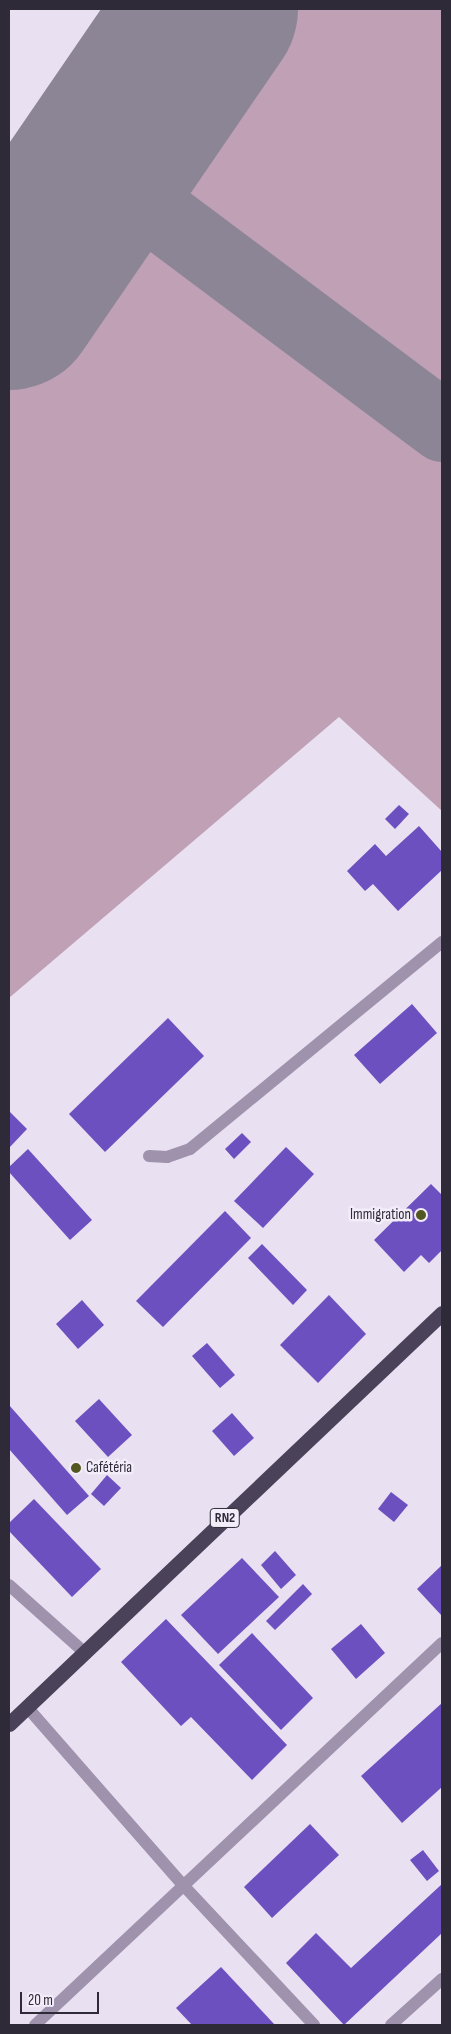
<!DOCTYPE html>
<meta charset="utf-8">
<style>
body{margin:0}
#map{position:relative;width:451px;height:2034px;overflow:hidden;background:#e9e0f2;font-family:"Sofia Sans Condensed",sans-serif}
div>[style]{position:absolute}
.green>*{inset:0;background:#c0a0b5}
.taxiway>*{height:71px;margin:-35.5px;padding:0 35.5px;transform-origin:35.5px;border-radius:35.5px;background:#8c8595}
.runway>*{height:178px;margin:-89px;padding:0 89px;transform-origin:89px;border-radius:89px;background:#8c8595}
.building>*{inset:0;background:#6c50bf}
.street>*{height:12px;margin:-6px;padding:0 6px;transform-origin:6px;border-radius:6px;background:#9e92ac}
.highway>*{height:15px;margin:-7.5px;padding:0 7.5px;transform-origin:7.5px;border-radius:7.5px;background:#494258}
.dots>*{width:14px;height:14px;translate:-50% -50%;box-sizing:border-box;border:2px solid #f3ecf9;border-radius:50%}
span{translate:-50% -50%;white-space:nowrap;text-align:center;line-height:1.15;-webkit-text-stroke:5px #f3ecf9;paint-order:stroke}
.shield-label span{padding:1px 4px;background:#f3ecf9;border:1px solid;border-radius:4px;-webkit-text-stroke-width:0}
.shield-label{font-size:14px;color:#2f2a38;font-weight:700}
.poi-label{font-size:15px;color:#2f2a38}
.right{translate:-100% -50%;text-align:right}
.left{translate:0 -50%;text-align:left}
.frame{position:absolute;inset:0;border:10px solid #2f2a38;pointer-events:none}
.scale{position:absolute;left:20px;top:1992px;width:79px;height:22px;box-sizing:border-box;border:2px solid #2f2a38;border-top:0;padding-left:6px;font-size:15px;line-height:18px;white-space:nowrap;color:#2f2a38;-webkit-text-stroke:4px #f3ecf9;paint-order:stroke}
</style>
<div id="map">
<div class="green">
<i style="clip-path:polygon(106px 9px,442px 9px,442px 811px,339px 717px,9px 998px,9px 148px)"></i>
</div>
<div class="taxiway">
<i style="left:99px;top:169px;width:429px;rotate:36.8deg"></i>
</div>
<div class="runway">
<i style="left:9px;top:301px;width:354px;rotate:-55.6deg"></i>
</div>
<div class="building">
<i style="clip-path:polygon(399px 805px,409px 814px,395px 829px,385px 819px)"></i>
<i style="clip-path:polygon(419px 826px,442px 852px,442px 870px,398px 911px,373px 884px,365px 891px,347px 871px,375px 844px,386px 856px)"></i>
<i style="clip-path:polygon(412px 1004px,437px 1033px,380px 1084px,354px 1055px)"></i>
<i style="clip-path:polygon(168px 1018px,204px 1056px,105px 1152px,69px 1114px)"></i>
<i style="clip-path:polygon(9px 1111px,27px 1129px,9px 1148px)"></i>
<i style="clip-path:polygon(242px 1133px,251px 1142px,234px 1159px,225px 1149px)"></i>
<i style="clip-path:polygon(286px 1147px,314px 1174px,263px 1228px,234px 1201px)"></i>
<i style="clip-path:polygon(28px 1149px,92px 1220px,70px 1240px,9px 1172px,9px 1167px)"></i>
<i style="clip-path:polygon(431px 1184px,442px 1195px,442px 1250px,429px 1263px,421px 1255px,404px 1272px,374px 1240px)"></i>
<i style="clip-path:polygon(225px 1211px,251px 1238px,163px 1327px,136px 1301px)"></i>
<i style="clip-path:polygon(262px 1244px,307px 1290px,293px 1305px,248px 1258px)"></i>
<i style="clip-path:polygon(329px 1295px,366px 1334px,318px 1383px,280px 1345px)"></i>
<i style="clip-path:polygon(82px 1300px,104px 1325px,78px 1349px,56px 1324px)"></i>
<i style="clip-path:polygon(207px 1343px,235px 1375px,220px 1388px,192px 1356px)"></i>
<i style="clip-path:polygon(99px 1399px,132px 1435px,108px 1457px,75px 1421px)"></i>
<i style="clip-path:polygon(9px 1405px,89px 1496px,67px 1515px,9px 1449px)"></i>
<i style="clip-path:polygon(232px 1413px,254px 1438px,234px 1456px,212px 1431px)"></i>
<i style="clip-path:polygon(107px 1475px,121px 1488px,104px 1506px,91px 1494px)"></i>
<i style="clip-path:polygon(391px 1492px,408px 1505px,394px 1522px,378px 1509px)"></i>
<i style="clip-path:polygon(34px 1499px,101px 1569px,72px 1597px,9px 1531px,9px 1523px)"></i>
<i style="clip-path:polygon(275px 1551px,296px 1575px,281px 1589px,261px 1565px)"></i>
<i style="clip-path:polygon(242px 1558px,279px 1597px,218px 1654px,181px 1615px)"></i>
<i style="clip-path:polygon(442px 1565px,442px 1616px,417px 1589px)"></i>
<i style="clip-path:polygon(303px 1584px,312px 1594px,275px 1630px,266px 1621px)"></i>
<i style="clip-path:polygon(166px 1619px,287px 1745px,252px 1780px,191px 1717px,181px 1726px,121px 1662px)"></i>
<i style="clip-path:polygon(361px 1624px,385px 1653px,356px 1679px,331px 1649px)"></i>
<i style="clip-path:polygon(252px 1633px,313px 1698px,281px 1730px,219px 1665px)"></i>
<i style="clip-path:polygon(442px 1703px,442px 1787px,402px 1823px,361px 1776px)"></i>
<i style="clip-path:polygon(310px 1824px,339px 1855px,272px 1918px,244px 1887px)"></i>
<i style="clip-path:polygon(423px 1850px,439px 1871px,427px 1881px,410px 1860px)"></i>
<i style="clip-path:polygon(442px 1884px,442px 1933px,344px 2025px,286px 1963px,316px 1933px,351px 1968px)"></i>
<i style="clip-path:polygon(221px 1967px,275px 2025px,192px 2025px,176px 2008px)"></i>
</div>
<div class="street">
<i style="left:149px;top:1156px;width:18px;rotate:3deg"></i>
<i style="left:167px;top:1157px;width:24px;rotate:-19deg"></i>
<i style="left:190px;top:1149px;width:326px;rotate:-39.4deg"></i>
<i style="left:9px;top:1585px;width:101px;rotate:41.8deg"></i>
<i style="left:27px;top:1707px;width:237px;rotate:48.8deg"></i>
<i style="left:183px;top:1885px;width:192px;rotate:46.9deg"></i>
<i style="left:35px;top:2025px;width:558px;rotate:-43.19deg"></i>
<i style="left:391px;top:2025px;width:69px;rotate:-42deg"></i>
</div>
<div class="highway">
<i style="left:9px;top:1724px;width:597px;rotate:-43.51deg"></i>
</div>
<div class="dots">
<i style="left:421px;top:1215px;background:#535722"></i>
<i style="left:76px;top:1468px;background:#535722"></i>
</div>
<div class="shield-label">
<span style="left:225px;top:1518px">RN2</span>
</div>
<div class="poi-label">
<span class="right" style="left:411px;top:1215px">Immigration</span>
<span class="left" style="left:86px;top:1468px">Cafétéria</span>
</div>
<div class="frame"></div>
<div class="scale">20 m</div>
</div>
